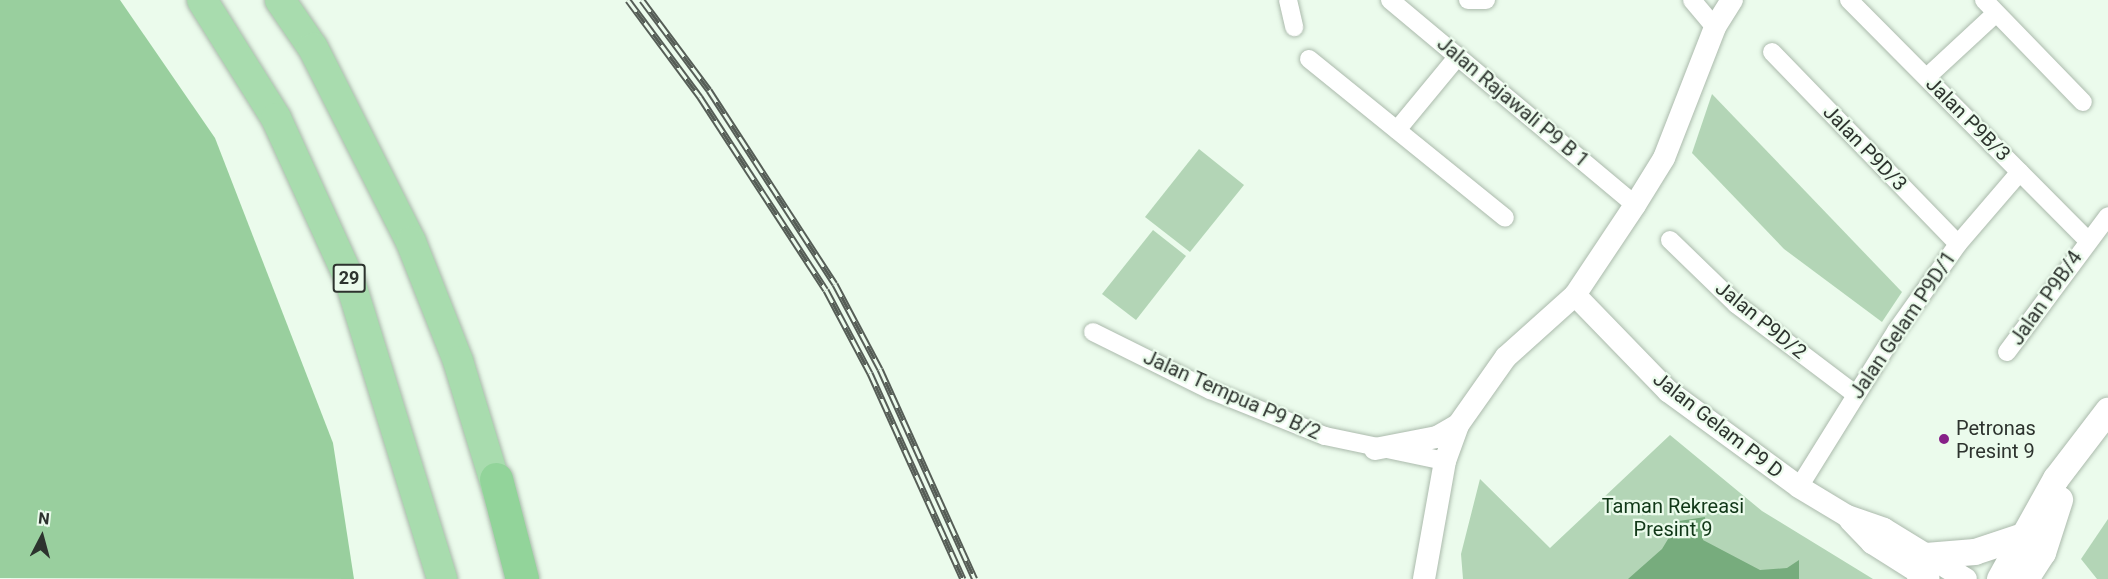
<!DOCTYPE html>
<style>
body{margin:0}
#map{position:relative;width:2108px;height:579px;overflow:hidden;background:#ebfbec;font-family:Roboto,sans-serif}
div>[style]{position:absolute}
.green>*{inset:0;background:#b3d5b6}
.forest>*{inset:0;background:#99cf9e}
.water>*{inset:0;background:#77ac7d}
.roads{filter:drop-shadow(0 0 2px #abbaac) drop-shadow(0 0 2px #abbaac)}
.minor>*{height:18px;margin:-9px;padding:0 9px;transform-origin:9px;border-radius:9px;background:#fff}
.tertiary>*{height:22px;margin:-11px;padding:0 11px;transform-origin:11px;border-radius:11px;background:#fff}
.secondary>*{height:26px;margin:-13px;padding:0 13px;transform-origin:13px;border-radius:13px;background:#fff}
.trunk>*{height:30px;margin:-15px;padding:0 15px;transform-origin:15px;border-radius:15px;background:#a8dcae}
.motorway>*{height:33px;margin:-16.5px;padding:0 16.5px;transform-origin:16.5px;border-radius:16.5px;background:#92d49a}
.rail>*{height:7px;margin-top:-3.5px;transform-origin:0;background:repeating-linear-gradient(90deg,#ebfbec 0 14px,#565e57 0 28px);box-sizing:border-box;border-block:2px solid #565e57}
.dots>*{width:16px;height:16px;translate:-50% -50%;box-sizing:border-box;border:3px solid #ebfbec;border-radius:50%}
span{translate:-50% -50%;white-space:nowrap;text-align:center;line-height:1.15;-webkit-text-stroke:4.5px #ebfbec;paint-order:stroke}
.shield-label span{padding:2px 4px;background:#ebfbec;border:2px solid;border-radius:4px;-webkit-text-stroke-width:0}
.shield-label{font-size:18px;color:#2d332e;font-weight:700}
.street-label{font-size:20px;color:#2d332e}
.poi-label{font-size:20px;color:#2d332e}
.left{translate:0 -50%;text-align:left}
.park-label{font-size:20px;color:#103717}
.north{position:absolute;left:12px;top:507px;width:60px;height:60px;-webkit-text-stroke:4px #ebfbec;paint-order:stroke;rotate:6deg;font-size:16px;font-weight:700;line-height:24px;text-align:center;color:#2d332e}
.north::after{content:'';display:block;margin:auto;width:21px;height:27px;background:#2d332e;clip-path:polygon(50% 0,100% 100%,50% 72%,0 100%)}
</style>
<div id="map">
<div class="green">
<i style="clip-path:polygon(1712px 94px,1902px 292px,1882px 322px,1784px 249px,1692px 153px)"></i>
<i style="clip-path:polygon(1199px 149px,1244px 185px,1190px 252px,1145px 217px)"></i>
<i style="clip-path:polygon(1153px 230px,1186px 256px,1136px 320px,1102px 294px)"></i>
<i style="clip-path:polygon(1670px 435px,1762px 511px,1873px 579px,1463px 579px,1461px 554px,1480px 479px,1550px 548px)"></i>
<i style="clip-path:polygon(2108px 519px,2108px 579px,2097px 579px,2081px 559px)"></i>
</div>
<div class="forest">
<i style="clip-path:polygon(0 0,120px 0,215px 138px,333px 443px,354px 579px,0 578px)"></i>
</div>
<div class="water">
<i style="clip-path:polygon(1705px 517px,1703px 540px,1760px 570px,1787px 568px,1799px 560px,1799px 579px,1628px 579px,1662px 549px,1679px 521px)"></i>
</div>
<div class="roads">
<div class="minor">
<i style="left:1288px;top:0;width:28px;rotate:77deg"></i>
<i style="left:1390px;top:0;width:319px;rotate:39.9deg"></i>
<i style="left:1468px;top:0;width:18px"></i>
<i style="left:1692px;top:0;width:35px;rotate:50deg"></i>
<i style="left:1849px;top:0;width:338px;rotate:45.2deg"></i>
<i style="left:1984px;top:0;width:142px;rotate:45.9deg"></i>
<i style="left:1772px;top:52px;width:267px;rotate:45.9deg"></i>
<i style="left:1309px;top:59px;width:252px;rotate:39deg"></i>
<i style="left:1927px;top:77px;width:94px;rotate:-42.8deg"></i>
<i style="left:1397px;top:130px;width:96px;rotate:-50.5deg"></i>
<i style="left:1670px;top:240px;width:92px;rotate:44.1deg"></i>
<i style="left:1736px;top:304px;width:149px;rotate:37.1deg"></i>
<i style="left:1093px;top:332px;width:131px;rotate:26.4deg"></i>
<i style="left:1210px;top:390px;width:124px;rotate:21.8deg"></i>
<i style="left:1325px;top:436px;width:123px;rotate:11.8deg"></i>
<i style="left:2007px;top:352px;width:169px;rotate:-53.4deg"></i>
<i style="left:1799px;top:487px;width:184px;rotate:-58.1deg"></i>
<i style="left:1896px;top:331px;width:107px;rotate:-54.5deg"></i>
<i style="left:1958px;top:244px;width:95px;rotate:-49.3deg"></i>
</div>
<div class="tertiary">
<i style="left:1575px;top:295px;width:134px;rotate:45.9deg"></i>
<i style="left:1668px;top:391px;width:162px;rotate:36.2deg"></i>
<i style="left:1799px;top:487px;width:56px;rotate:31.1deg"></i>
<i style="left:1847px;top:516px;width:39px;rotate:19deg"></i>
<i style="left:1884px;top:529px;width:96px;rotate:31.4deg"></i>
<i style="left:1375px;top:449px;width:63px;rotate:-11deg"></i>
<i style="left:1437px;top:437px;width:24px;rotate:-30deg"></i>
<i style="left:1850px;top:520px;width:32px;rotate:46deg"></i>
<i style="left:1872px;top:543px;width:67px;rotate:32.3deg"></i>
<i style="left:1424px;top:579px;width:120px;rotate:-79.9deg"></i>
<i style="left:1445px;top:461px;width:38px;rotate:-70deg"></i>
<i style="left:1458px;top:425px;width:83px;rotate:-54.8deg"></i>
<i style="left:1506px;top:357px;width:93px;rotate:-41.9deg"></i>
<i style="left:1575px;top:295px;width:108px;rotate:-56.3deg"></i>
<i style="left:1635px;top:205px;width:55px;rotate:-58.3deg"></i>
<i style="left:1664px;top:158px;width:141px;rotate:-68.7deg"></i>
<i style="left:1715px;top:27px;width:32px;rotate:-58deg"></i>
</div>
<div class="secondary">
<i style="left:1926px;top:556px;width:49px;rotate:-4.7deg"></i>
<i style="left:1975px;top:552px;width:57px;rotate:-18.4deg"></i>
<i style="left:1919px;top:573px;width:7px;rotate:63deg"></i>
<i style="left:2000px;top:579px;width:115px;rotate:-60.8deg"></i>
<i style="left:2056px;top:479px;width:86px;rotate:-52.6deg"></i>
<i style="left:2026px;top:579px;width:31px;rotate:-57deg"></i>
<i style="left:2043px;top:553px;width:56px;rotate:-72.2deg"></i>
</div>
<div class="trunk">
<i style="left:202px;top:0;width:139px;rotate:57.9deg"></i>
<i style="left:276px;top:118px;width:176px;rotate:65.5deg"></i>
<i style="left:349px;top:278px;width:315px;rotate:72.8deg"></i>
<i style="left:280px;top:0;width:58px;rotate:55.5deg"></i>
<i style="left:313px;top:48px;width:217px;rotate:63.2deg"></i>
<i style="left:411px;top:242px;width:128px;rotate:68.4deg"></i>
<i style="left:458px;top:361px;width:147px;rotate:73deg"></i>
</div>
<div class="motorway">
<i style="left:496px;top:479px;width:103px;rotate:75.4deg"></i>
</div>
</div>
<div class="rail">
<i style="left:628px;top:0;width:121px;rotate:53.4deg"></i>
<i style="left:700px;top:97px;width:230px;rotate:56.9deg"></i>
<i style="left:826px;top:290px;width:94px;rotate:62.1deg"></i>
<i style="left:870px;top:373px;width:226px;rotate:65.7deg"></i>
<i style="left:642px;top:0;width:112px;rotate:53.3deg"></i>
<i style="left:709px;top:90px;width:231px;rotate:57deg"></i>
<i style="left:835px;top:284px;width:96px;rotate:62.1deg"></i>
<i style="left:880px;top:369px;width:230px;rotate:65.7deg"></i>
</div>
<div class="dots">
<i style="left:1944px;top:439px;background:#862088"></i>
</div>
<div class="shield-label">
<span style="left:349px;top:278px">29</span>
</div>
<div class="street-label">
<span style="left:1513px;top:102px;rotate:40deg">Jalan Rajawali P9 B 1</span>
<span style="left:1968px;top:119px;rotate:45deg">Jalan P9B/3</span>
<span style="left:1865px;top:148px;rotate:46deg">Jalan P9D/3</span>
<span style="left:2046px;top:298px;rotate:-55deg">Jalan P9B/4</span>
<span style="left:1761px;top:320px;rotate:39deg">Jalan P9D/2</span>
<span style="left:1903px;top:325px;rotate:-56deg">Jalan Gelam P9D/1</span>
<span style="left:1232px;top:395px;rotate:24deg">Jalan Tempua P9 B/2</span>
<span style="left:1718px;top:425px;rotate:38deg">Jalan Gelam P9 D</span>
</div>
<div class="poi-label">
<span class="left" style="left:1956px;top:440px">Petronas<br>Presint 9</span>
</div>
<div class="park-label">
<span style="left:1673px;top:518px">Taman Rekreasi<br>Presint 9</span>
</div>
<div class="north">N</div>
</div>
